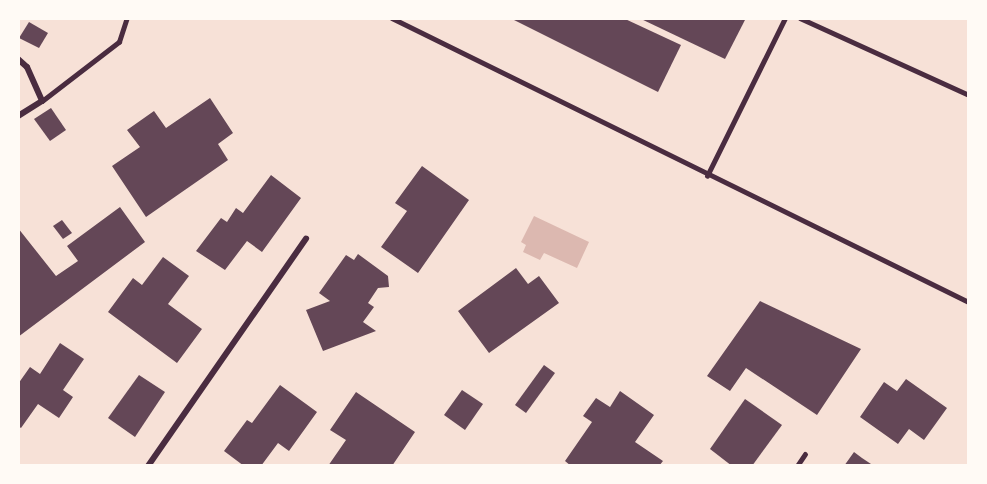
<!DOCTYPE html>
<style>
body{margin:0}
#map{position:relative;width:987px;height:484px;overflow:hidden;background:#f7e1d7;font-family:"PT Sans",sans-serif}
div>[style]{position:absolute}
.water>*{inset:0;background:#dcb8b0}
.building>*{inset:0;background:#644757}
.service>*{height:4.5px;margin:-2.25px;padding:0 2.25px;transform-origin:2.25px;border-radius:2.25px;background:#4a2c40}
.minor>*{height:6px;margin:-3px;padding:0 3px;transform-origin:3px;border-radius:3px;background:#4a2c40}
span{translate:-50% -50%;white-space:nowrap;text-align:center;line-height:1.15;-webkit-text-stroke:4.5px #fffaf5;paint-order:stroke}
.frame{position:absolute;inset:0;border:20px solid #fffaf5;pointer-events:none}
</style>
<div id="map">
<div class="water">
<i style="clip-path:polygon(534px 216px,589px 242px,577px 268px,544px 253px,540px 260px,523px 252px,526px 245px,521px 242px)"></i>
</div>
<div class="building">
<i style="clip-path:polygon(510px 18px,623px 18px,681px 45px,658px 92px)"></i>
<i style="clip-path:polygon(639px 18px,746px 18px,725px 59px)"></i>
<i style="clip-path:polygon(29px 22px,48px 33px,39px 48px,19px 38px)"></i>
<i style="clip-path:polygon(210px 98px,233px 133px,218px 144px,228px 160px,146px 217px,112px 166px,140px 147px,127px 130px,154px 111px,166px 128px)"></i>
<i style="clip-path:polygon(51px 108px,66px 130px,50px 141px,34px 119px)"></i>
<i style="clip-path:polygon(422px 166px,469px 200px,418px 273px,381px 247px,407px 211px,395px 203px)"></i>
<i style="clip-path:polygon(271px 175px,301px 198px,262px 252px,247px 241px,225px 270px,196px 251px,221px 218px,227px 222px,236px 208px,243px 213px)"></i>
<i style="clip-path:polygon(120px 207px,145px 242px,18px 337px,18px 228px,56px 276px,78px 261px,67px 246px)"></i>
<i style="clip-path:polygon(62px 220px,72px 233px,63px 239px,53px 226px)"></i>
<i style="clip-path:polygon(358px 254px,388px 276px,389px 287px,378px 288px,368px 303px,374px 307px,363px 322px,376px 331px,323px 351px,306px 310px,330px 301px,319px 293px,346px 255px,354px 260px)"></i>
<i style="clip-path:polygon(163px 257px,189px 276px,168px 304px,202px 329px,177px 363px,108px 312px,133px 278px,142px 285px)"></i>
<i style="clip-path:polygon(516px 268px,528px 284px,539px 276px,559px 303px,489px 353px,458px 311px)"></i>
<i style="clip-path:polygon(760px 301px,861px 349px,817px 415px,746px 368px,730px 391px,707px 376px)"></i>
<i style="clip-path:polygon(60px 343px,84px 359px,63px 390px,73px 397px,59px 418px,38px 404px,21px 428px,18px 426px,18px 384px,30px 367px,40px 374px)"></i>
<i style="clip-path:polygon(544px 365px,555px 373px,526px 413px,515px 405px)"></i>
<i style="clip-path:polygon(139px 375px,165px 392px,135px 437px,108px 418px)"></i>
<i style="clip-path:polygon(906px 379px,947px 408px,924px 440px,909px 429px,898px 444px,860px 417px,884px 382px,897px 391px)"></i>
<i style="clip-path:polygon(280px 385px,317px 412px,289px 451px,278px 443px,261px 466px,244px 466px,224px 451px,247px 420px,252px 423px)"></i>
<i style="clip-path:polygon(462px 390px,483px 404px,465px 430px,444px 415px)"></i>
<i style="clip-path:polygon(620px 391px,654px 415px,635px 442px,663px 461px,659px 466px,571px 466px,565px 461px,592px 422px,583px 416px,596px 398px,610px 407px)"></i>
<i style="clip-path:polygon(356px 392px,415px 432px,392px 466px,328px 466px,346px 440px,330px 430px)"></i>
<i style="clip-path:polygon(745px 399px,782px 425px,752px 466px,732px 466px,710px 449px)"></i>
<i style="clip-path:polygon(854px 452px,862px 458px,874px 466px,844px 466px)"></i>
</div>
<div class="service">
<i style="left:392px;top:18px;width:643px;rotate:26.21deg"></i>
<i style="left:800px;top:18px;width:186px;rotate:24.5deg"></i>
<i style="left:42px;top:101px;width:97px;rotate:-37.5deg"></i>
<i style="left:119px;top:42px;width:25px;rotate:-72deg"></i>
<i style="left:707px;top:176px;width:176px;rotate:-63.7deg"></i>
<i style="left:797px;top:466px;width:14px;rotate:-56deg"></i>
</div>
<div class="minor">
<i style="left:18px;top:59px;width:12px;rotate:42deg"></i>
<i style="left:27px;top:67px;width:37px;rotate:66deg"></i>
<i style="left:42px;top:101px;width:28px;rotate:148deg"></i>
<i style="left:148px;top:466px;width:277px;rotate:-55.2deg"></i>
</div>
<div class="frame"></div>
</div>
